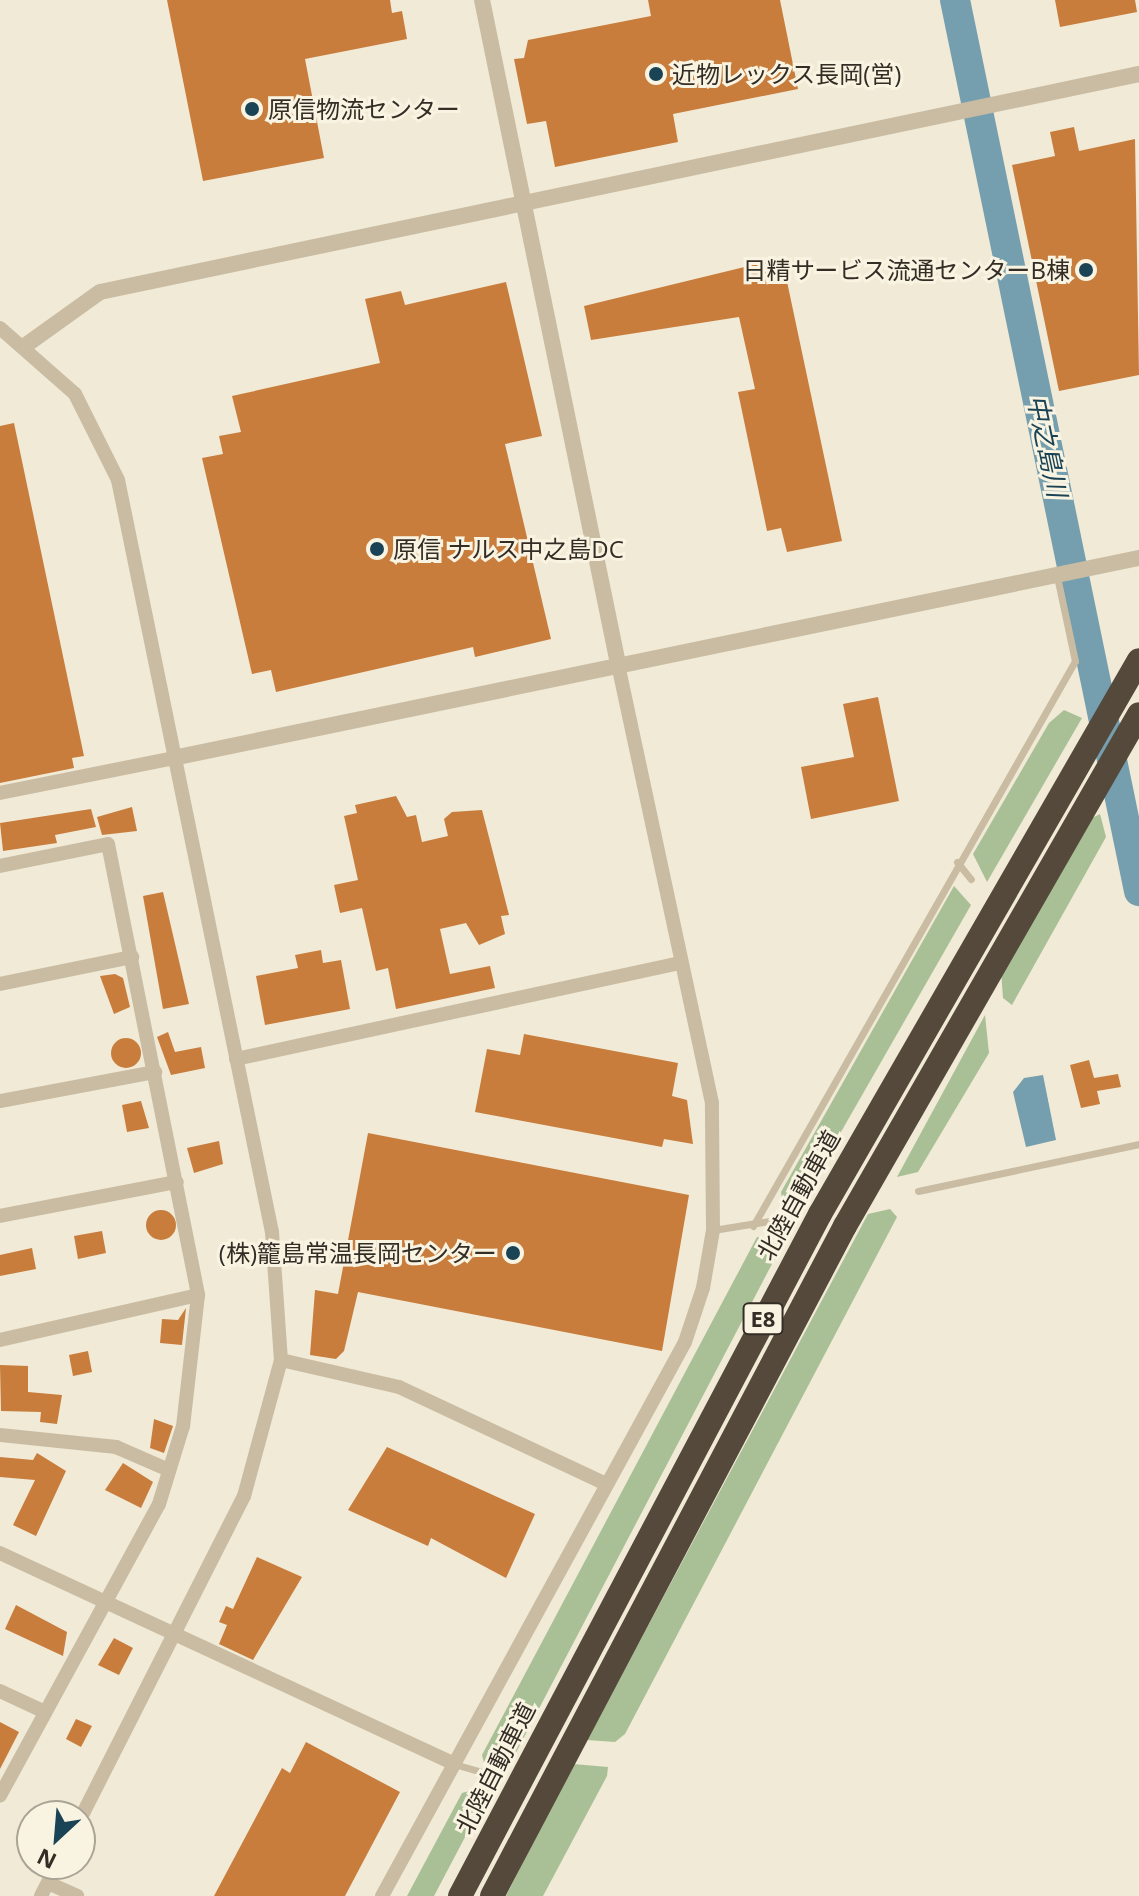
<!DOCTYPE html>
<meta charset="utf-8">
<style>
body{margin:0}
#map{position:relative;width:1139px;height:1896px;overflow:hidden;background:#f1ead6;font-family:"Open Sans","Noto Sans JP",sans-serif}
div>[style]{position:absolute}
.green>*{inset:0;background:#a9c096}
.water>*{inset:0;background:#759fae}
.river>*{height:30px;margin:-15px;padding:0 15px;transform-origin:15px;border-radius:15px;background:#759fae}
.building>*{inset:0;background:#c87d3d}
.round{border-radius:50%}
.service>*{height:7px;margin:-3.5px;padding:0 3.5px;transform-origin:3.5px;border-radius:3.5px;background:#c9bca2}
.minor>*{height:14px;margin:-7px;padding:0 7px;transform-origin:7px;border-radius:7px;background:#c9bca2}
.tertiary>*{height:16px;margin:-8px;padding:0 8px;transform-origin:8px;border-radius:8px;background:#c9bca2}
.motorway>*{height:24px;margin:-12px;padding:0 12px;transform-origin:12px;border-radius:12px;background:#55493c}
.dots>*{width:22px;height:22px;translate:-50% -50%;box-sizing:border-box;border:4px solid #f9f3e2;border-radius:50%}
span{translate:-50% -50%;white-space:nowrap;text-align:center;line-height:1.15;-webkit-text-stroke:6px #f9f3e2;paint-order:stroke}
.shield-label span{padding:2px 6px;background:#f9f3e2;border:2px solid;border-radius:6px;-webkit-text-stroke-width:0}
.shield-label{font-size:22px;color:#332d25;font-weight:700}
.poi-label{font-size:24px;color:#332d25}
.left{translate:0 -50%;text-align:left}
.right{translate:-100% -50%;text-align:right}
.street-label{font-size:24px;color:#332d25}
.water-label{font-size:26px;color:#1a4455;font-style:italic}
.north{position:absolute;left:16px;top:1800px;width:80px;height:80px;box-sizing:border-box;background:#f9f3e2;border:2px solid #aaa496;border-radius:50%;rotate:206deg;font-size:22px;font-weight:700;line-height:32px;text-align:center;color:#332d25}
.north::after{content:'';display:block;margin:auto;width:28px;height:36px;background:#1a4455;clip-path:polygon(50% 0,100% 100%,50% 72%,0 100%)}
</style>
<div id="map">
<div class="green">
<i style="clip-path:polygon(1064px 710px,1082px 718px,987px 882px,973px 854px,1049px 723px)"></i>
<i style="clip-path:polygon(1100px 814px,1106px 837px,1012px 1005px,1003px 998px,1001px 971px,1088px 820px)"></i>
<i style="clip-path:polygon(954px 886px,971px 905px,802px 1200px,784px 1209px,781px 1192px)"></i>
<i style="clip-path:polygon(985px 1015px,989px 1053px,918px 1172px,897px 1177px)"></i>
<i style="clip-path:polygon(890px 1209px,897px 1217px,625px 1734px,615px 1742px,587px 1740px,868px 1214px)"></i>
<i style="clip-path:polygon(757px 1237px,784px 1241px,511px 1762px,485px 1767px,482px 1755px)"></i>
<i style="clip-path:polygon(573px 1764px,608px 1767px,607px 1776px,543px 1896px,506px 1896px)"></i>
<i style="clip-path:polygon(493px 1784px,434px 1896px,407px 1896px,462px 1793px)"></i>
</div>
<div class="water">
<i style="clip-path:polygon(1043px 1075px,1056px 1140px,1026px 1147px,1013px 1092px,1024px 1078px)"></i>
</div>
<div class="river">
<i style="left:955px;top:0;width:910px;rotate:78.33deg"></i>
</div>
<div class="building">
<i style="clip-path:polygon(167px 0,390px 0,392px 13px,402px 11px,407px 39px,305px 59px,324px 158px,203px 181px)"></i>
<i style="clip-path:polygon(648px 0,780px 0,798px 89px,673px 114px,678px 142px,555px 167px,546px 121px,527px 124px,514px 59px,524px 58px,528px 40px,651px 16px)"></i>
<i style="clip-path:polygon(1055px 0,1135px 0,1137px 12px,1060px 27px)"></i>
<i style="clip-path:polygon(1074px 127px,1079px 151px,1135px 139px,1139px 375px,1059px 391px,1012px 165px,1055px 156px,1050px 132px)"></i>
<i style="clip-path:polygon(782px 258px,842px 541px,787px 552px,781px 528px,767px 531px,738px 392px,755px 389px,739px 317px,591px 340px,584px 306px)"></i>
<i style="clip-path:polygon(506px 282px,542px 436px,505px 444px,551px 639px,475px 657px,473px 647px,276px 692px,271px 670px,252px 674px,202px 458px,223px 454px,219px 436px,241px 432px,232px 396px,380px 363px,365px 299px,401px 291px,405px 305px)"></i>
<i style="clip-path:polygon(14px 423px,84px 756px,72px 758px,74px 768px,0 783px,0 426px)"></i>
<i style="clip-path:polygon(878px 697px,899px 801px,811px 819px,801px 767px,854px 757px,843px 704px)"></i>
<i style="clip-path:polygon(396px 796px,407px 817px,416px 815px,422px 842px,448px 836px,444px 819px,452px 812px,482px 810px,509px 915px,501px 916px,505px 934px,479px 945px,466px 923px,440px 929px,450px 974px,490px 966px,495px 988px,396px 1009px,388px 968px,376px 971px,362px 908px,340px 913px,334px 885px,358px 880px,344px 816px,357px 813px,355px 805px)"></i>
<i style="clip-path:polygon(132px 807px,137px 831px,102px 835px,97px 817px)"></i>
<i style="clip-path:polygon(91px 809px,96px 827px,55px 835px,57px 843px,3px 851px,0 823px)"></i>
<i style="clip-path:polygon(163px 892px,189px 1004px,163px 1009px,143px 896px)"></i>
<i style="clip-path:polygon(321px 950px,323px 963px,341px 960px,350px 1009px,265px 1025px,256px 976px,298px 968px,295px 955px)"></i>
<i style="clip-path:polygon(115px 974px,123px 978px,130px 1007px,114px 1014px,100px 976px)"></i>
<i style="clip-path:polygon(168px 1032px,175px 1052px,201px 1047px,205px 1068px,171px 1075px,157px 1037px)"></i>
<i style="clip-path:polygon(524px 1034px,678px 1063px,672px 1096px,687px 1100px,693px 1144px,664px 1139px,662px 1147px,475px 1112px,487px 1049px,520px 1055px)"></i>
<i class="round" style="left:111px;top:1038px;width:30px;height:30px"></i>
<i style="clip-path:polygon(1089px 1060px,1094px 1078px,1118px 1074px,1121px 1087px,1097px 1091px,1100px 1104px,1081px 1108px,1070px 1065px)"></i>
<i style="clip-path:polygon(141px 1101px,149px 1128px,127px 1132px,122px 1105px)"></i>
<i style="clip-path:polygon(368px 1133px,689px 1195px,662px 1351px,358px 1292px,344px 1351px,336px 1359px,310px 1355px,315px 1290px,338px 1294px)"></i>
<i style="clip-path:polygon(219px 1141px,223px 1164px,194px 1173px,187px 1148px)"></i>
<i class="round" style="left:146px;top:1210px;width:30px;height:30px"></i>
<i style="clip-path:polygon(102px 1231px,106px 1253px,78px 1259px,74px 1236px)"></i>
<i style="clip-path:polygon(32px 1248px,36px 1269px,0 1276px,0 1255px)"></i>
<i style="clip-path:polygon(186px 1308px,182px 1345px,160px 1343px,162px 1319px,178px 1320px)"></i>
<i style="clip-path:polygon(88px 1351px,92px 1372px,73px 1376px,69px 1355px)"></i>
<i style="clip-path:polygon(0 1365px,28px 1366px,28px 1392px,62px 1395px,57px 1424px,40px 1422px,41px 1412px,1px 1411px)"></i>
<i style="clip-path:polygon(154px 1419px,173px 1426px,164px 1453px,150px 1448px)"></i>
<i style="clip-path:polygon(387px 1447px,535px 1514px,506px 1578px,431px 1538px,428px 1546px,348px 1510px)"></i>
<i style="clip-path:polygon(37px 1453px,66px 1471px,36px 1536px,13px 1525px,35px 1480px,0 1477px,0 1457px,33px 1460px)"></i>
<i style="clip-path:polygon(123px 1463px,153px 1482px,141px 1508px,105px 1490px)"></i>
<i style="clip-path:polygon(257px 1557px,302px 1577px,253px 1660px,219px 1644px,227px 1625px,219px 1622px,226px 1606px,233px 1609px)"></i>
<i style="clip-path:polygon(16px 1605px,67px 1632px,63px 1656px,5px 1629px)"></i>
<i style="clip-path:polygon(114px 1638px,133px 1648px,119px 1675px,98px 1665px)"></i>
<i style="clip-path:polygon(76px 1719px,92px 1726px,81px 1747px,66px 1739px)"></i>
<i style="clip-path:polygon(0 1722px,19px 1732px,0 1769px)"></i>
<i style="clip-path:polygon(306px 1742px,400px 1792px,345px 1896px,214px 1896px,282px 1768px,290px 1773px)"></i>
</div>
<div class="service">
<i style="left:957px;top:862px;width:22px;rotate:51deg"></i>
<i style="left:918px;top:1191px;width:226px;rotate:-12deg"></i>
<i style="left:753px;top:1226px;width:650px;rotate:-60.32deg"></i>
<i style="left:1075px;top:661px;width:87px;rotate:-102deg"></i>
<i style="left:713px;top:1230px;width:70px;rotate:-9.1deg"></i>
<i style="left:454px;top:1764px;width:35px;rotate:16deg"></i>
</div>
<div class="minor">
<i style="left:0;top:328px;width:100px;rotate:41.3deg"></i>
<i style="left:75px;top:394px;width:96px;rotate:63.4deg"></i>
<i style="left:118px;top:480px;width:768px;rotate:78.43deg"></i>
<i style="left:272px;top:1232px;width:128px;rotate:86deg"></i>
<i style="left:281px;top:1360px;width:141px;rotate:105.2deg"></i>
<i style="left:244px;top:1496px;width:362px;rotate:116.9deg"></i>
<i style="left:0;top:793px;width:177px;rotate:-11.4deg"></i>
<i style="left:0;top:866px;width:110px;rotate:-11.5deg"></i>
<i style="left:108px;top:844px;width:460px;rotate:78.7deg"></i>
<i style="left:198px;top:1295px;width:132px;rotate:96.5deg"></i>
<i style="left:183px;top:1426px;width:82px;rotate:107.1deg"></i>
<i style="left:159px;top:1504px;width:332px;rotate:118.6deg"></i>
<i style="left:0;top:984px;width:135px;rotate:-11.6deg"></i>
<i style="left:236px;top:1059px;width:453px;rotate:-12.2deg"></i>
<i style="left:0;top:1101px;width:158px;rotate:-10.6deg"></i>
<i style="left:0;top:1216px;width:180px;rotate:-10.9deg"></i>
<i style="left:0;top:1340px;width:203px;rotate:-12.8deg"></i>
<i style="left:281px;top:1360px;width:121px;rotate:12.9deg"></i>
<i style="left:399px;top:1387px;width:226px;rotate:25.1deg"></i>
<i style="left:0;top:1435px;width:117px;rotate:5.9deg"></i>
<i style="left:116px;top:1447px;width:58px;rotate:23.5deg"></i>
<i style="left:0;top:1553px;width:498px;rotate:24.9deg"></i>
<i style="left:0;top:1691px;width:47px;rotate:24.9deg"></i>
<i style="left:48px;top:1883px;width:32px;rotate:24deg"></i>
<i style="left:41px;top:1896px;width:36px;rotate:-63deg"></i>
<i style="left:382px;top:1896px;width:631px;rotate:-61.32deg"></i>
<i style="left:685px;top:1342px;width:57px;rotate:-71.6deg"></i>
<i style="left:703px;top:1288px;width:59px;rotate:-80.2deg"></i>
<i style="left:713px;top:1230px;width:127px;rotate:-90.5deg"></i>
<i style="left:712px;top:1103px;width:449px;rotate:-102.1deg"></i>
</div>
<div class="tertiary">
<i style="left:482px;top:0;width:678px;rotate:78.42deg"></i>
<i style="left:26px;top:345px;width:91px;rotate:-35.6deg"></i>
<i style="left:100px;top:292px;width:1062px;rotate:-11.85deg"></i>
<i style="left:173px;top:758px;width:986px;rotate:-11.7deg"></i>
</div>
<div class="motorway">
<i style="left:460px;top:1896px;width:771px;rotate:-62.17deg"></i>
<i style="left:820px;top:1214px;width:639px;rotate:-60.07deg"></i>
<i style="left:492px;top:1896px;width:757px;rotate:-62.22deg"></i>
<i style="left:845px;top:1226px;width:590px;rotate:-60.13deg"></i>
</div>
<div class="dots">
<i style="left:656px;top:74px;background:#1a4455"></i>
<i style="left:252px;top:109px;background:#1a4455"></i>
<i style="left:1086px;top:270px;background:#1a4455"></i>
<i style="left:377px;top:549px;background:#1a4455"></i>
<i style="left:513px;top:1253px;background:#1a4455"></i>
</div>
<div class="shield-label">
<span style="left:763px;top:1319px">E8</span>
</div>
<div class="poi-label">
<span class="left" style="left:672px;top:74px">近物レックス長岡(営)</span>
<span class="left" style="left:268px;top:109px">原信物流センター</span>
<span class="right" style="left:1070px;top:270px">日精サービス流通センターB棟</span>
<span class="left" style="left:393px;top:549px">原信 ナルス中之島DC</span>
<span class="right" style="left:497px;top:1253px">(株)籠島常温長岡センター</span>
</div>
<div class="street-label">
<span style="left:798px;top:1195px;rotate:-61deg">北陸自動車道</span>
<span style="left:495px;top:1768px;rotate:-63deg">北陸自動車道</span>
</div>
<div class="water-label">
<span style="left:1047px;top:446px;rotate:78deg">中之島川</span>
</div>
<div class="north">N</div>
</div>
